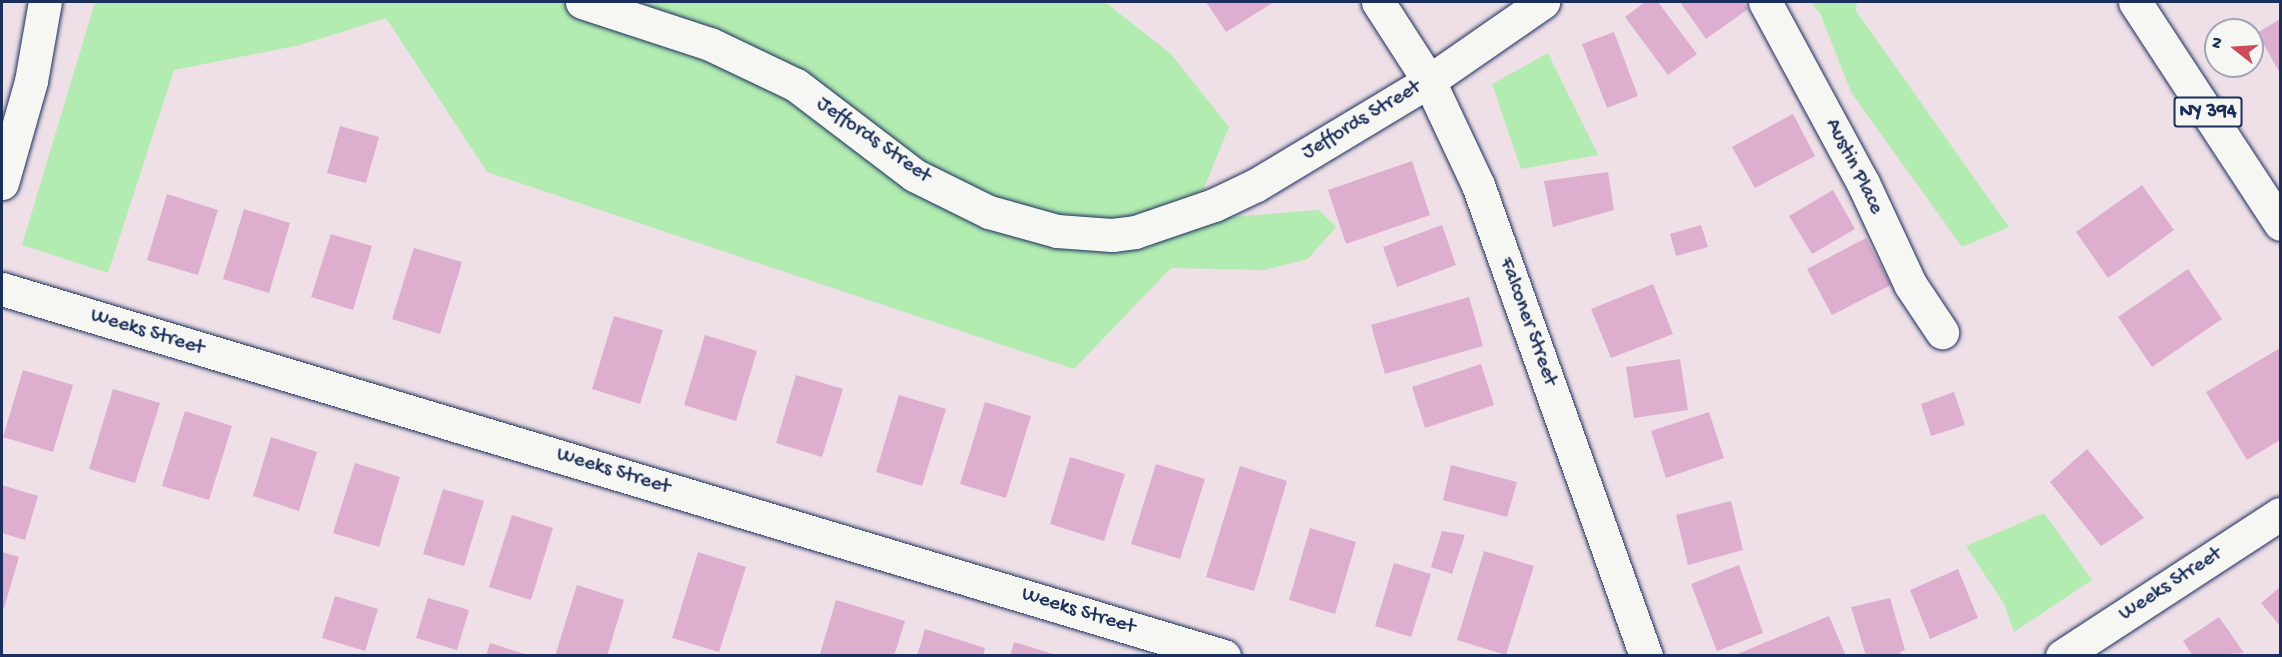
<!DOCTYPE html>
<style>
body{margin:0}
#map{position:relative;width:2282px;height:657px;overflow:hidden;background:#efe0e7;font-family:"Gochi Hand",sans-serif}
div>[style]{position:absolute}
.green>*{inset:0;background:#b2ecb1}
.building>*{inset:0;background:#deaece}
.roads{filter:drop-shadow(0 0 2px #1b2f5e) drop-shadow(0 0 2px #1b2f5e)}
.minor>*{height:33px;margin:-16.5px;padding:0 16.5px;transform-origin:16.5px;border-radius:16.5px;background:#f6f6f2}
.major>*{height:33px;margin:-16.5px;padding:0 16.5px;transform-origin:16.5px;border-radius:16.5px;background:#f6f6f2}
span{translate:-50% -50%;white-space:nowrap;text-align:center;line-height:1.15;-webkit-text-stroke:5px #f6f6f2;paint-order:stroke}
.shield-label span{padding:2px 4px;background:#f6f6f2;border:2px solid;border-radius:4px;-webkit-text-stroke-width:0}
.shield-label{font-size:20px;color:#1b2f5e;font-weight:700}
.street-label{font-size:21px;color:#1b2f5e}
.frame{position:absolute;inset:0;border:3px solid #1b2f5e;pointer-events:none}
.north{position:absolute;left:2204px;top:18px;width:60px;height:60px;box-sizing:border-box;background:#f6f6f2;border:2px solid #9ea6b7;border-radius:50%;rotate:287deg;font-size:16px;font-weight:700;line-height:24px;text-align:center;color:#1b2f5e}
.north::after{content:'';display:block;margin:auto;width:21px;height:27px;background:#d1495b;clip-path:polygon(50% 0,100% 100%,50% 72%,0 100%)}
</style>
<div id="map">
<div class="green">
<i style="clip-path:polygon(95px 2px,1105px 2px,1171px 54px,1229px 127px,1191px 220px,1319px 210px,1336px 227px,1308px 259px,1264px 270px,1171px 268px,1074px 369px,487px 172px,386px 18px,300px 45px,174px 70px,108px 273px,22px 245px)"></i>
<i style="clip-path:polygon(1810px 2px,1857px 2px,1856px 11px,2009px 227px,1962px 247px,1851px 92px,1820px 13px)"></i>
<i style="clip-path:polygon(1548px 53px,1598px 155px,1521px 169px,1492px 84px)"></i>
<i style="clip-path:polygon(2044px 513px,2092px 580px,2014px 632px,2004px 604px,1966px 546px)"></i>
</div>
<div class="building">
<i style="clip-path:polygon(1206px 2px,1274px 2px,1226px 32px)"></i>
<i style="clip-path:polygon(1645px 2px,1658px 2px,1697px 54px,1668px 75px,1625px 17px)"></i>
<i style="clip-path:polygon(1680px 2px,1743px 2px,1748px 9px,1706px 39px)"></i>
<i style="clip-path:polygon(2280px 19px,2280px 73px,2257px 33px)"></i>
<i style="clip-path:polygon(1614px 32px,1638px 96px,1607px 108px,1582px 44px)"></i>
<i style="clip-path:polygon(1793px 114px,1815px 156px,1755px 188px,1732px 147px)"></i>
<i style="clip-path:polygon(340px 126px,379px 137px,366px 183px,327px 173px)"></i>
<i style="clip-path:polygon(1412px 161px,1430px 215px,1346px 244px,1328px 190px)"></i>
<i style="clip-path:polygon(1608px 172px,1614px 210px,1553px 227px,1544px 181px)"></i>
<i style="clip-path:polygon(2142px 185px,2174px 230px,2108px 278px,2076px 232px)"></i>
<i style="clip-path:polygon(1833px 190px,1855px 229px,1812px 254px,1789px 216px)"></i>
<i style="clip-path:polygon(167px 194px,218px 210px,198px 275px,147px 260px)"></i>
<i style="clip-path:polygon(244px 209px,290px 223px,269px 293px,223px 279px)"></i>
<i style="clip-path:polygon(1442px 225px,1456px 265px,1397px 287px,1383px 247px)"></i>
<i style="clip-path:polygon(1701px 225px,1708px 247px,1676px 256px,1670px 234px)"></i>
<i style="clip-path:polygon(331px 234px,372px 246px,353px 310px,311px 297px)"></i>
<i style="clip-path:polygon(1866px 238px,1891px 285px,1832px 315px,1807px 269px)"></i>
<i style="clip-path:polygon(414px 248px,462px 262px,440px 334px,392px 319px)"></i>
<i style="clip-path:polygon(2188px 269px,2222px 319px,2152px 367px,2118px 317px)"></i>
<i style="clip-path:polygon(1653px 284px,1673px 334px,1611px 358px,1591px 309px)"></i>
<i style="clip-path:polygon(1469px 297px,1483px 346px,1385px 374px,1371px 325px)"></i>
<i style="clip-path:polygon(614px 316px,663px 330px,640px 404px,592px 389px)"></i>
<i style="clip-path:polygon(705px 335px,757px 351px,736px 421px,684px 405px)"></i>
<i style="clip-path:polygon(2280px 348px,2280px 440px,2247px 460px,2206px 392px)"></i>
<i style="clip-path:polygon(1680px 359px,1688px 410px,1634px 418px,1626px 367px)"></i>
<i style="clip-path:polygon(1481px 364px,1494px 405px,1425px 428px,1412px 387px)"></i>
<i style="clip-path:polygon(23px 370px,73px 385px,53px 452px,3px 437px)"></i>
<i style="clip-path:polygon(796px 375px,843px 389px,822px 457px,776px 443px)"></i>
<i style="clip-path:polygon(113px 389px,160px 403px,135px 483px,89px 469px)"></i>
<i style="clip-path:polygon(1954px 392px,1965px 425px,1931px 436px,1921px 404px)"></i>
<i style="clip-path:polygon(899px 395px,946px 409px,922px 486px,876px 472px)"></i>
<i style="clip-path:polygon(985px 402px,1031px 416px,1006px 498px,960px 484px)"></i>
<i style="clip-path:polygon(185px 411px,232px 426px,209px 500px,162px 486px)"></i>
<i style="clip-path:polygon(1709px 412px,1724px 458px,1666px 478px,1651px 431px)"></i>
<i style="clip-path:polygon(271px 437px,317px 452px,299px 511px,253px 496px)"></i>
<i style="clip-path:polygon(2087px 449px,2144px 518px,2101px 546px,2050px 482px)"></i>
<i style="clip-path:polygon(1070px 457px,1125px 474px,1104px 541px,1050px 524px)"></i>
<i style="clip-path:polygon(355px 463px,400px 477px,379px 547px,333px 533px)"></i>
<i style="clip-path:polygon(1156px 464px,1205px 479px,1180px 559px,1131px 544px)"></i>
<i style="clip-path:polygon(1451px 465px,1517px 482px,1507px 517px,1443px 500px)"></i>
<i style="clip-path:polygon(1240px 466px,1287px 481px,1254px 591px,1206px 577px)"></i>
<i style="clip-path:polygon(2px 485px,38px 496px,25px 540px,2px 533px)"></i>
<i style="clip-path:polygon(443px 489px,484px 501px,464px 566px,423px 554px)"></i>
<i style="clip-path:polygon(1731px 501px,1743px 550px,1688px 565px,1676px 515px)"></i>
<i style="clip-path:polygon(512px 515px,553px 528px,531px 600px,489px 587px)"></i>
<i style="clip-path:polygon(1310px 528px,1356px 542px,1335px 614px,1289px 600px)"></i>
<i style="clip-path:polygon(1442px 531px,1465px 535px,1452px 574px,1431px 567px)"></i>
<i style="clip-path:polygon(1484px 551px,1534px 566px,1506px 655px,1457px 640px)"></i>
<i style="clip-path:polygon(2px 552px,19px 557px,4px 608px,2px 607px)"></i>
<i style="clip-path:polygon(698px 552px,746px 567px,719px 652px,672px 638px)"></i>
<i style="clip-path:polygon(1394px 563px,1431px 574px,1411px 637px,1375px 626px)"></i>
<i style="clip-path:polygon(1739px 565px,1763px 633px,1717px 651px,1691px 584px)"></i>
<i style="clip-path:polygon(1958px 569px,1978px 618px,1930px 639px,1910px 590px)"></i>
<i style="clip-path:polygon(577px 585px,624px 600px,607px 656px,555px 656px)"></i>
<i style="clip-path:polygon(2280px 587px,2280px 626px,2261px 603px)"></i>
<i style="clip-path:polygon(335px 596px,378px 609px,365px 651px,322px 638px)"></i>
<i style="clip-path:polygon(428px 598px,469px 610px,457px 650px,416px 638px)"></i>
<i style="clip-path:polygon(1890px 598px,1905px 650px,1900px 652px,1901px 656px,1866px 656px,1851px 607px)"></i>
<i style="clip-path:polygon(836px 600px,905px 621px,894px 656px,820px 654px)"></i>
<i style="clip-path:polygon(1829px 616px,1846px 656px,1735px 656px,1735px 655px)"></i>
<i style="clip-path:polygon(2219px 617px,2244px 653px,2193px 656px,2183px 641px)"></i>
<i style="clip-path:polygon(925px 629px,985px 648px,983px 656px,917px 656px)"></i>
<i style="clip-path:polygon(1014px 642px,1056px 655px,1056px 656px,1010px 656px)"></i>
<i style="clip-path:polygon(490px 643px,528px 655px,528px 656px,486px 656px)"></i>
</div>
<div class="roads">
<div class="minor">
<i style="left:582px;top:2px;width:135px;rotate:18.2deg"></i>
<i style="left:710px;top:44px;width:95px;rotate:25.5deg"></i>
<i style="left:796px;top:85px;width:148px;rotate:37.3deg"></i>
<i style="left:914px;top:175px;width:84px;rotate:26.3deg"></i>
<i style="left:989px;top:212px;width:71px;rotate:15.6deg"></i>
<i style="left:1057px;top:231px;width:55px;rotate:4.2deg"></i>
<i style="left:1112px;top:235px;width:23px;rotate:-7deg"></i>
<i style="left:1135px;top:232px;width:83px;rotate:-18.9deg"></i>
<i style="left:1214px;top:205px;width:47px;rotate:-25.5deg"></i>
<i style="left:1256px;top:185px;width:202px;rotate:-31deg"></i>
<i style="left:1429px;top:81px;width:139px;rotate:-34.7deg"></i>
<i style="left:1378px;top:2px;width:94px;rotate:57.2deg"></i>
<i style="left:1429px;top:81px;width:115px;rotate:64.8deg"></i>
<i style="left:1478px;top:185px;width:500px;rotate:70.37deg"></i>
<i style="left:1765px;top:2px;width:206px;rotate:61.6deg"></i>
<i style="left:1863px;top:183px;width:111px;rotate:65deg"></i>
<i style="left:1910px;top:284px;width:58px;rotate:56.3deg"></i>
<i style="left:2px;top:183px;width:106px;rotate:-74.1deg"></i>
<i style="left:31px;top:81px;width:80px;rotate:-80deg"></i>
<i style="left:2px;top:289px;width:1276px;rotate:16.72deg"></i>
<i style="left:2062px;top:656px;width:260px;rotate:-33.1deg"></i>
</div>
<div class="major">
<i style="left:2135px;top:2px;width:265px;rotate:56.8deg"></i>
</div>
</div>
<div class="shield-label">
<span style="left:2208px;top:112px">NY 394</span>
</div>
<div class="street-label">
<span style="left:1362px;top:121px;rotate:-31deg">Jeffords Street</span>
<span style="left:873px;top:141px;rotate:35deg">Jeffords Street</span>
<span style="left:1853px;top:167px;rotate:63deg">Austin Place</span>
<span style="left:1527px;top:322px;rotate:70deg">Falconer Street</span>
<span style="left:147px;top:333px;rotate:17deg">Weeks Street</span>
<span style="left:613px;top:472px;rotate:17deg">Weeks Street</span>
<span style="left:2171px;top:585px;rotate:-33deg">Weeks Street</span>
<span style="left:1078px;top:612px;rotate:17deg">Weeks Street</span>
</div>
<div class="frame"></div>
<div class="north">N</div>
</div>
